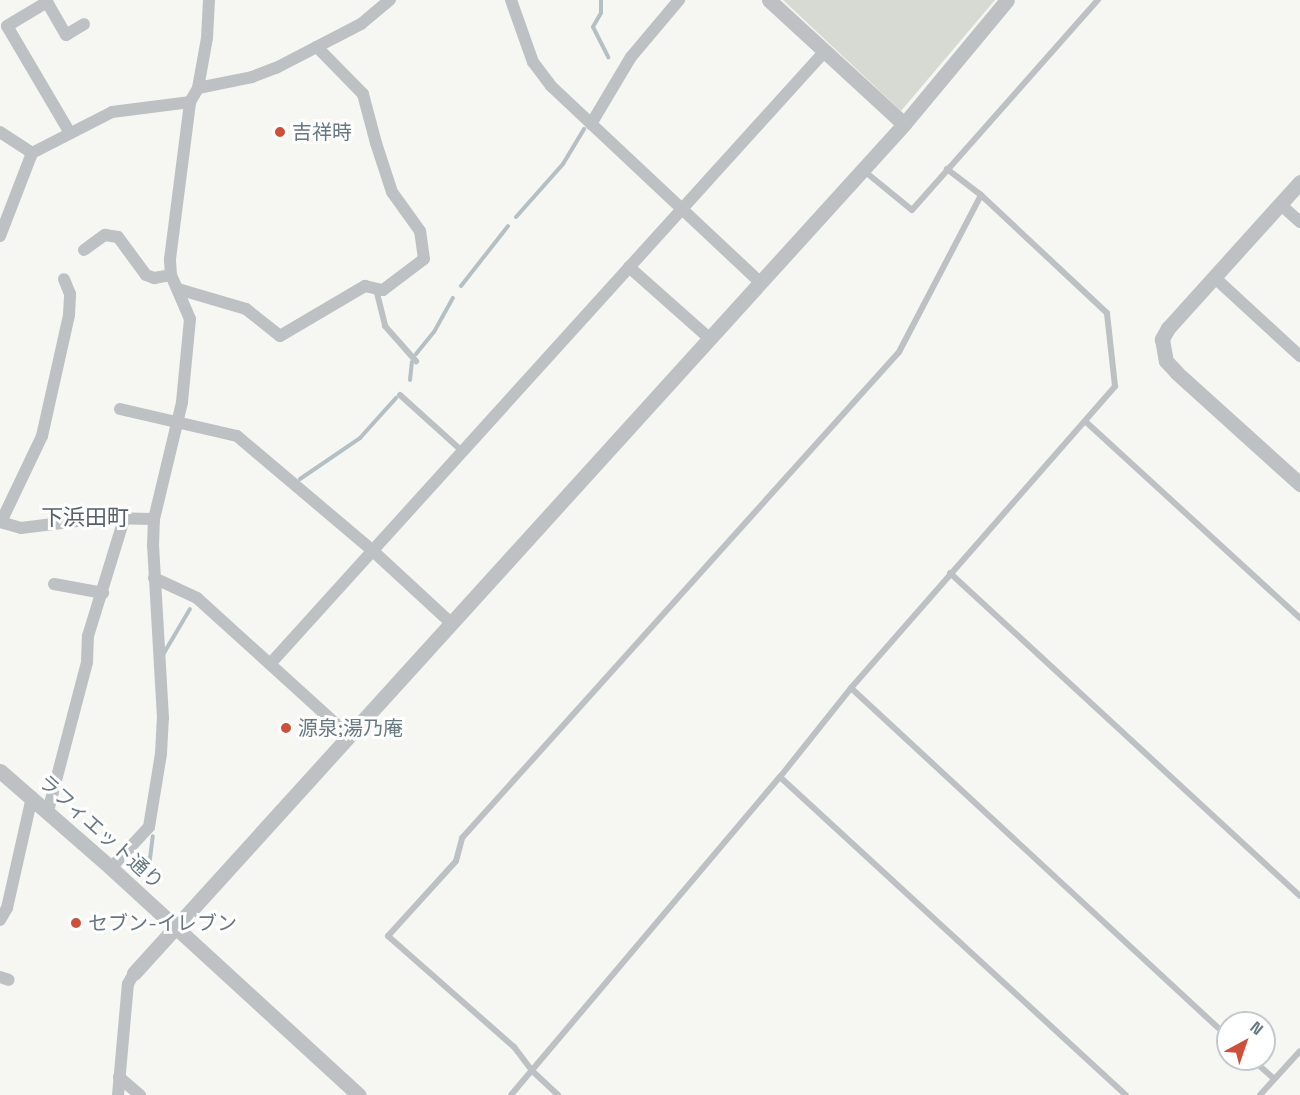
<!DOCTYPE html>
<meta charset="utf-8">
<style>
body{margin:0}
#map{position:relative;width:1300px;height:1095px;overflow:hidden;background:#f6f6f3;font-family:"Space Grotesk","Noto Sans JP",sans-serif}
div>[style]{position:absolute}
.green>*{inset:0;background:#d6dad3}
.stream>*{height:4px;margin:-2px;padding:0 2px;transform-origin:2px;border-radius:2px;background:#b4c0c3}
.service>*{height:6px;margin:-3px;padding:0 3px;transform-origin:3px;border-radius:3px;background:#bdc1c4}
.minor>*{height:12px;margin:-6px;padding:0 6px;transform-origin:6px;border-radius:6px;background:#bdc1c4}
.tertiary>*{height:15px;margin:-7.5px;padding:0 7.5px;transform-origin:7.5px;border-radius:7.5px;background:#bdc1c4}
.dots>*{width:16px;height:16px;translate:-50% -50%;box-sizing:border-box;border:3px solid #fff;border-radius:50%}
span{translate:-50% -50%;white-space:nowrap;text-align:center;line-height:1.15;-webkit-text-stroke:6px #fff;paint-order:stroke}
.poi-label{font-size:20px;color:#687881}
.left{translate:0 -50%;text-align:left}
.street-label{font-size:20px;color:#687881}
.quarter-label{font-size:22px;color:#556067}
.north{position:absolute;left:1216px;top:1011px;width:60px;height:60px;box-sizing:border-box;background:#fff;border:2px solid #c3c9cd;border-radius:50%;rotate:40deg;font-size:16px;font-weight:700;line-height:24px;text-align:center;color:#687881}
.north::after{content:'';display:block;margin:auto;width:21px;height:27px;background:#cf5039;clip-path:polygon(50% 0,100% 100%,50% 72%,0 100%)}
</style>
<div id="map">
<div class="green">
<i style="clip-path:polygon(783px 0,995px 0,901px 111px)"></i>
</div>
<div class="stream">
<i style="left:601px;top:0;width:13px;rotate:90deg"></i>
<i style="left:601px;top:13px;width:16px;rotate:120deg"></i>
<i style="left:593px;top:27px;width:34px;rotate:63deg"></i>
<i style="left:516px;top:217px;width:71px;rotate:-48.4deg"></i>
<i style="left:563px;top:164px;width:41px;rotate:-59deg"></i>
<i style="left:461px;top:286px;width:76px;rotate:-51.9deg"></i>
<i style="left:416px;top:354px;width:28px;rotate:-51deg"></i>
<i style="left:434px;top:332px;width:39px;rotate:-61deg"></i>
<i style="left:410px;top:380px;width:18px;rotate:-84deg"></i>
<i style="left:300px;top:479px;width:73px;rotate:-34.3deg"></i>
<i style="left:360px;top:438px;width:54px;rotate:-48deg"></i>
<i style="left:164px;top:653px;width:51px;rotate:-59.4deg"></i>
<i style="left:148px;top:875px;width:39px;rotate:-83deg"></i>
</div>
<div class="service">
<i style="left:863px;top:170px;width:63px;rotate:39.2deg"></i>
<i style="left:912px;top:210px;width:281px;rotate:-48.5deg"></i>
<i style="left:376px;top:289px;width:38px;rotate:76deg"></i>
<i style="left:385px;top:326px;width:47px;rotate:48.5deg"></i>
<i style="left:400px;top:395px;width:84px;rotate:42.1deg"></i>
<i style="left:1085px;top:421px;width:292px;rotate:42.5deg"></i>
<i style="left:950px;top:573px;width:476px;rotate:42.7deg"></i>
<i style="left:851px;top:688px;width:514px;rotate:42.79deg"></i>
<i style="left:780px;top:777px;width:470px;rotate:42.6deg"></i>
<i style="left:1252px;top:1059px;width:30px;rotate:42deg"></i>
<i style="left:511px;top:1095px;width:417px;rotate:-49.8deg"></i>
<i style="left:780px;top:777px;width:114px;rotate:-51.4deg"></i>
<i style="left:851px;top:688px;width:401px;rotate:-48.8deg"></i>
<i style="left:1115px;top:386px;width:73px;rotate:-96.3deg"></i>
<i style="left:1107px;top:313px;width:173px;rotate:-136.9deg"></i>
<i style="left:981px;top:195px;width:43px;rotate:-142.6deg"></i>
<i style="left:558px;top:1095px;width:34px;rotate:-137deg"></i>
<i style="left:533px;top:1072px;width:31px;rotate:-127deg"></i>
<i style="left:514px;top:1047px;width:168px;rotate:-138.6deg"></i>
<i style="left:388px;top:936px;width:101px;rotate:-47.8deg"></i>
<i style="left:456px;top:861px;width:24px;rotate:-75deg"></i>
<i style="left:462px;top:838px;width:654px;rotate:-48.04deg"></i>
<i style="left:899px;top:352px;width:177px;rotate:-62.4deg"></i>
<i style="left:1260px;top:1095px;width:59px;rotate:-47.7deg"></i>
</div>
<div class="minor">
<i style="left:511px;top:0;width:66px;rotate:70.5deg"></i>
<i style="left:533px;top:62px;width:30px;rotate:53deg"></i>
<i style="left:551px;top:86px;width:287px;rotate:43.2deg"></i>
<i style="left:198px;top:88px;width:55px;rotate:-11.5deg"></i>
<i style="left:252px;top:77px;width:26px;rotate:-21deg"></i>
<i style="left:276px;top:68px;width:96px;rotate:-27.4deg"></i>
<i style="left:361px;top:24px;width:38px;rotate:-40deg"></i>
<i style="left:591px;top:124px;width:78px;rotate:-59.2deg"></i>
<i style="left:631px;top:57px;width:75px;rotate:-49.9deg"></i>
<i style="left:0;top:132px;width:38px;rotate:33deg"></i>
<i style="left:70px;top:133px;width:124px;rotate:-120.5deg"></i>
<i style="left:7px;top:26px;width:47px;rotate:-31deg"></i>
<i style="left:47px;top:2px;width:38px;rotate:60deg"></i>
<i style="left:66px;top:35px;width:21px;rotate:-31deg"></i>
<i style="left:1280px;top:204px;width:27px;rotate:42deg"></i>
<i style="left:0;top:236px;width:89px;rotate:-68.9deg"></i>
<i style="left:32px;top:153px;width:90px;rotate:-27.1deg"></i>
<i style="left:112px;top:112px;width:79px;rotate:-7.3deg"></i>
<i style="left:84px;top:250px;width:26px;rotate:-36deg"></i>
<i style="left:105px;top:235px;width:13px;rotate:9deg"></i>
<i style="left:118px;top:237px;width:47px;rotate:53.6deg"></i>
<i style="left:146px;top:275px;width:9px;rotate:21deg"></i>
<i style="left:154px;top:278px;width:17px;rotate:-10deg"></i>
<i style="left:629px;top:267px;width:107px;rotate:41.6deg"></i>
<i style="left:1214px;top:277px;width:117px;rotate:42.6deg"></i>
<i style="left:178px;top:289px;width:71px;rotate:16.4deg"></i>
<i style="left:246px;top:309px;width:43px;rotate:38.5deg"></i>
<i style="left:280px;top:336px;width:99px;rotate:-30.5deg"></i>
<i style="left:365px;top:286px;width:18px;rotate:13deg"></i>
<i style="left:383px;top:290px;width:51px;rotate:-37.1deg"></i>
<i style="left:424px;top:259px;width:28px;rotate:-98deg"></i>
<i style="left:420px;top:231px;width:48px;rotate:-125.7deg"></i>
<i style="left:392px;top:192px;width:52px;rotate:-108.1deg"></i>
<i style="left:376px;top:143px;width:51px;rotate:-104.9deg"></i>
<i style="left:363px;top:94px;width:66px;rotate:-134.4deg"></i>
<i style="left:120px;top:409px;width:120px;rotate:13deg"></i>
<i style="left:237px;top:436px;width:178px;rotate:40.2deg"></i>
<i style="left:373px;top:551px;width:106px;rotate:42.7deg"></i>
<i style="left:0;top:522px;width:22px;rotate:16deg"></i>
<i style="left:21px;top:528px;width:81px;rotate:-7.1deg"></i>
<i style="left:101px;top:518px;width:53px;rotate:1.1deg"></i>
<i style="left:1px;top:522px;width:95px;rotate:-64.5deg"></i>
<i style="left:42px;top:436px;width:124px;rotate:-77.4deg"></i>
<i style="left:69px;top:315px;width:21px;rotate:-87deg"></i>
<i style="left:70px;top:294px;width:16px;rotate:-112deg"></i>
<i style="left:154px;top:578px;width:47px;rotate:24.9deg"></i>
<i style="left:197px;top:598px;width:205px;rotate:42.2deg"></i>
<i style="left:54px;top:584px;width:50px;rotate:10.4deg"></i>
<i style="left:270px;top:664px;width:827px;rotate:-47.84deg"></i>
<i style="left:48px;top:811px;width:154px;rotate:-75.3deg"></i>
<i style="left:87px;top:662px;width:26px;rotate:-88deg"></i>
<i style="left:88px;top:636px;width:122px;rotate:-72.9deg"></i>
<i style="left:111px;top:868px;width:56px;rotate:-47.2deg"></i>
<i style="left:149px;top:827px;width:74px;rotate:-80.7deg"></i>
<i style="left:161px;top:754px;width:36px;rotate:-87deg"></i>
<i style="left:163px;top:718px;width:172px;rotate:-93.3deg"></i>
<i style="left:153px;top:546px;width:27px;rotate:-88deg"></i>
<i style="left:154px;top:519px;width:120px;rotate:-76.5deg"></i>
<i style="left:182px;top:402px;width:83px;rotate:-84.5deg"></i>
<i style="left:190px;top:319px;width:48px;rotate:-113.4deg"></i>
<i style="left:171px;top:275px;width:16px;rotate:-94deg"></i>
<i style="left:170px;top:259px;width:158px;rotate:-82.7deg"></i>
<i style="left:190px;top:102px;width:16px;rotate:-60deg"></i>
<i style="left:198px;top:88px;width:51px;rotate:-79.8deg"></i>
<i style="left:207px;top:38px;width:38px;rotate:-87deg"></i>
<i style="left:0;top:920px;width:14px;rotate:-60deg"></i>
<i style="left:7px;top:908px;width:114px;rotate:-77.3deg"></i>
<i style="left:0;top:977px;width:9px;rotate:18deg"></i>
<i style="left:119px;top:1077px;width:28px;rotate:41deg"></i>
<i style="left:118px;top:1095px;width:111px;rotate:-84.9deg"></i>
<i style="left:128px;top:984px;width:13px;rotate:-61deg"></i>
</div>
<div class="tertiary">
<i style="left:769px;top:0;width:183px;rotate:42.6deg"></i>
<i style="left:1300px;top:182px;width:197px;rotate:132.1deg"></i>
<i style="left:1168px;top:328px;width:13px;rotate:119deg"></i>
<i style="left:1162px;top:339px;width:22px;rotate:80deg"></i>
<i style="left:1166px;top:361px;width:16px;rotate:47deg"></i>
<i style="left:1177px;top:373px;width:166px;rotate:42.1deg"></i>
<i style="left:0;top:771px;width:147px;rotate:41.1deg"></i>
<i style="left:111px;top:868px;width:336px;rotate:42.5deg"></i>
<i style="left:134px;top:973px;width:1146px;rotate:-47.79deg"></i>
<i style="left:904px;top:124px;width:161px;rotate:-50.3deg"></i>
</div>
<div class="dots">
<i style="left:280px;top:132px;background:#cf5039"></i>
<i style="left:286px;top:728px;background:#cf5039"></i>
<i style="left:76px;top:923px;background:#cf5039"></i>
</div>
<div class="poi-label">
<span class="left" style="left:292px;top:132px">吉祥時</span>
<span class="left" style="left:298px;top:728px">源泉;湯乃庵</span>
<span class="left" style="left:88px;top:923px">セブン-イレブン</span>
</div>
<div class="street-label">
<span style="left:101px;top:832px;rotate:42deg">ラフィエット通り</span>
</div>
<div class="quarter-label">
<span style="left:85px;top:518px">下浜田町</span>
</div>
<div class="north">N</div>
</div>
